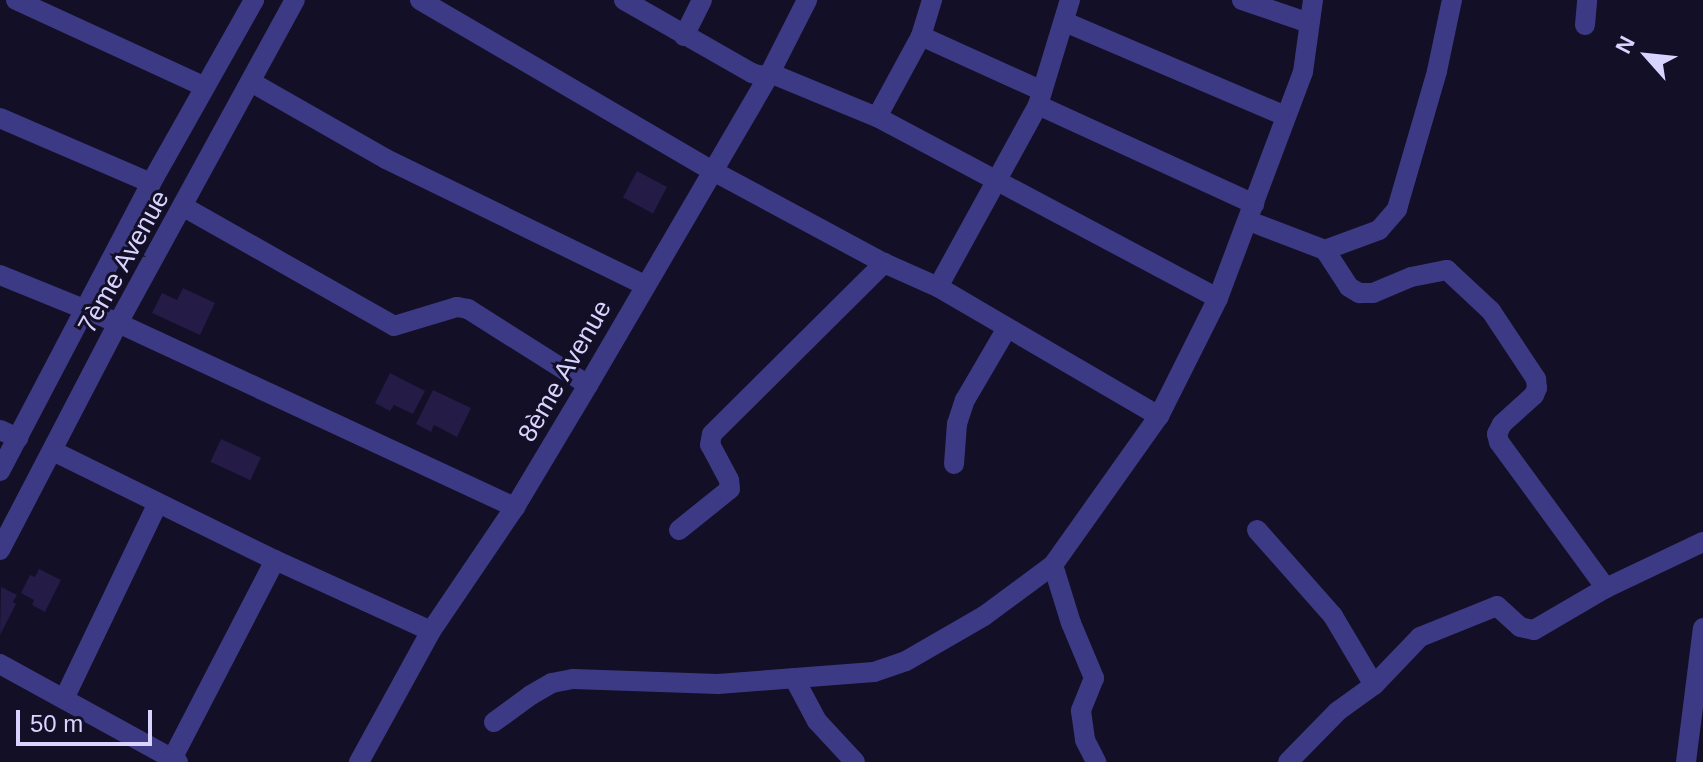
<!DOCTYPE html>
<html>
<head>
<meta charset="utf-8">
<style>
	body { margin:0 }
	#map { position:relative; width:1703px; height:762px; overflow:hidden; background:#130f26; font-family:Helvetica,sans-serif }
	div>[style] { position:absolute }
	.building>* { inset:0; background:#241b47; transform-origin:0 0 }
	.minor>* { height:20px; margin:-10px; padding:0 10px; transform-origin:10px; border-radius:10px; background:#3d3a85 }
	.tertiary>* { height:20px; margin:-10px; padding:0 10px; transform-origin:10px; border-radius:10px; background:#3d3a85 }
	span { translate:-50% -50%; white-space:nowrap; text-align:center; line-height:1.15; -webkit-text-stroke:6px #130f26; paint-order:stroke }
	.street-label { font-size:26px; color:#d9d4ff }
	.north { position:absolute; left:1607px; top:16px; width:80px; height:80px; -webkit-text-stroke:6px #130f26; paint-order:stroke; rotate:297deg; font-size:22px; font-weight:700; line-height:32px; text-align:center; color:#d9d4ff }
	.north::after { content:''; display:block; margin:auto; width:28px; height:36px; background:#d9d4ff; clip-path:polygon(50% 0,100% 100%,50% 72%,0 100%) }
	.scale { position:absolute; left:16px; top:710px; width:136px; height:36px; box-sizing:border-box; border:4px solid #d9d4ff; border-top:0; padding-left:10px; font-size:24px; line-height:28px; white-space:nowrap; color:#d9d4ff; -webkit-text-stroke:6px #130f26; paint-order:stroke }
</style>
</head>
<body>
<div id="map">
	<div class="building">
		<i style="left:637px;top:171px;width:34px;height:30px;rotate:28deg"></i>
		<i style="clip-path:polygon(183px 288px,215px 303px,200px 335px,152px 313px,162px 293px,177px 300px)"></i>
		<i style="clip-path:polygon(390px 373px,425px 391px,413px 414px,394px 405px,390px 411px,375px 403px)"></i>
		<i style="clip-path:polygon(433px 390px,471px 408px,457px 437px,434px 425px,431px 432px,416px 424px)"></i>
		<i style="left:221px;top:439px;width:44px;height:25px;rotate:25deg"></i>
		<i style="clip-path:polygon(39px 569px,61px 580px,45px 612px,32px 605px,34px 600px,21px 593px,30px 575px,35px 577px)"></i>
		<i style="clip-path:polygon(1px 587px,17px 595px,13px 602px,16px 604px,0 635px)"></i>
	</div>
	<div class="minor">
		<i style="left:16px;top:0;width:208px;rotate:24.7deg"></i>
		<i style="left:420px;top:0;width:339px;rotate:30.3deg"></i>
		<i style="left:713px;top:171px;width:194px;rotate:28.3deg"></i>
		<i style="left:884px;top:263px;width:59px;rotate:24deg"></i>
		<i style="left:938px;top:287px;width:256px;rotate:30.3deg"></i>
		<i style="left:624px;top:0;width:147px;rotate:29.7deg"></i>
		<i style="left:752px;top:73px;width:9px;rotate:18deg"></i>
		<i style="left:761px;top:76px;width:9px;rotate:-18deg"></i>
		<i style="left:770px;top:73px;width:116px;rotate:22.4deg"></i>
		<i style="left:877px;top:117px;width:386px;rotate:28deg"></i>
		<i style="left:1242px;top:0;width:71px;rotate:18.9deg"></i>
		<i style="left:1065px;top:22px;width:239px;rotate:23.1deg"></i>
		<i style="left:1585px;top:25px;width:25px;rotate:-85deg"></i>
		<i style="left:684px;top:36px;width:40px;rotate:-63.4deg"></i>
		<i style="left:921px;top:36px;width:133px;rotate:24.4deg"></i>
		<i style="left:251px;top:82px;width:155px;rotate:29.7deg"></i>
		<i style="left:386px;top:159px;width:287px;rotate:26deg"></i>
		<i style="left:1038px;top:105px;width:238px;rotate:24.6deg"></i>
		<i style="left:877px;top:117px;width:92px;rotate:-61.5deg"></i>
		<i style="left:921px;top:36px;width:38px;rotate:-73deg"></i>
		<i style="left:0;top:118px;width:164px;rotate:23.3deg"></i>
		<i style="left:184px;top:207px;width:241px;rotate:29.5deg"></i>
		<i style="left:394px;top:326px;width:66px;rotate:-16.8deg"></i>
		<i style="left:457px;top:307px;width:11px;rotate:10deg"></i>
		<i style="left:468px;top:309px;width:142px;rotate:32.3deg"></i>
		<i style="left:1249px;top:221px;width:81px;rotate:20.9deg"></i>
		<i style="left:1325px;top:250px;width:58px;rotate:-20.3deg"></i>
		<i style="left:1379px;top:230px;width:28px;rotate:-49deg"></i>
		<i style="left:1397px;top:209px;width:144px;rotate:-73.8deg"></i>
		<i style="left:1437px;top:71px;width:73px;rotate:-78.1deg"></i>
		<i style="left:1325px;top:250px;width:44px;rotate:57deg"></i>
		<i style="left:1349px;top:287px;width:12px;rotate:31deg"></i>
		<i style="left:1359px;top:293px;width:14px"></i>
		<i style="left:1373px;top:293px;width:41px;rotate:-22.8deg"></i>
		<i style="left:1411px;top:277px;width:37px;rotate:-11deg"></i>
		<i style="left:1447px;top:270px;width:60px;rotate:43deg"></i>
		<i style="left:1491px;top:311px;width:82px;rotate:56.5deg"></i>
		<i style="left:1536px;top:379px;width:9px;rotate:84deg"></i>
		<i style="left:1537px;top:388px;width:8px;rotate:113deg"></i>
		<i style="left:1534px;top:395px;width:43px;rotate:137.8deg"></i>
		<i style="left:1502px;top:424px;width:11px;rotate:117deg"></i>
		<i style="left:1497px;top:434px;width:8px;rotate:76deg"></i>
		<i style="left:1499px;top:442px;width:181px;rotate:53.8deg"></i>
		<i style="left:0;top:275px;width:127px;rotate:22.1deg"></i>
		<i style="left:118px;top:323px;width:438px;rotate:24.9deg"></i>
		<i style="left:938px;top:287px;width:208px;rotate:-61.2deg"></i>
		<i style="left:1038px;top:105px;width:110px;rotate:-73.1deg"></i>
		<i style="left:0;top:430px;width:20px;rotate:24deg"></i>
		<i style="left:53px;top:451px;width:247px;rotate:26.2deg"></i>
		<i style="left:275px;top:560px;width:171px;rotate:24.5deg"></i>
		<i style="left:954px;top:464px;width:40px;rotate:-85.7deg"></i>
		<i style="left:957px;top:424px;width:25px;rotate:-72deg"></i>
		<i style="left:965px;top:400px;width:83px;rotate:-59.7deg"></i>
		<i style="left:679px;top:530px;width:65px;rotate:-38.8deg"></i>
		<i style="left:730px;top:489px;width:9px;rotate:-96deg"></i>
		<i style="left:729px;top:480px;width:40px;rotate:-118deg"></i>
		<i style="left:710px;top:445px;width:11px;rotate:-80deg"></i>
		<i style="left:712px;top:434px;width:243px;rotate:-44.8deg"></i>
		<i style="left:1257px;top:530px;width:115px;rotate:48.5deg"></i>
		<i style="left:1333px;top:616px;width:80px;rotate:59.3deg"></i>
		<i style="left:1053px;top:565px;width:61px;rotate:72.8deg"></i>
		<i style="left:1071px;top:623px;width:60px;rotate:67.3deg"></i>
		<i style="left:1094px;top:678px;width:35px;rotate:112deg"></i>
		<i style="left:1081px;top:711px;width:29px;rotate:82deg"></i>
		<i style="left:1085px;top:740px;width:25px;rotate:63deg"></i>
		<i style="left:0;top:664px;width:203px;rotate:28.8deg"></i>
		<i style="left:794px;top:678px;width:49px;rotate:61.9deg"></i>
		<i style="left:817px;top:721px;width:56px;rotate:47.2deg"></i>
		<i style="left:64px;top:699px;width:217px;rotate:-64.4deg"></i>
		<i style="left:494px;top:722px;width:46px;rotate:-36.1deg"></i>
		<i style="left:531px;top:695px;width:24px;rotate:-30deg"></i>
		<i style="left:552px;top:683px;width:21px;rotate:-11deg"></i>
		<i style="left:573px;top:679px;width:145px;rotate:2deg"></i>
		<i style="left:718px;top:684px;width:156px;rotate:-4.4deg"></i>
		<i style="left:874px;top:672px;width:34px;rotate:-19deg"></i>
		<i style="left:906px;top:661px;width:90px;rotate:-30deg"></i>
		<i style="left:984px;top:616px;width:86px;rotate:-36.5deg"></i>
		<i style="left:1053px;top:565px;width:183px;rotate:-54.6deg"></i>
		<i style="left:1159px;top:416px;width:132px;rotate:-63.4deg"></i>
		<i style="left:1218px;top:298px;width:241px;rotate:-69.4deg"></i>
		<i style="left:1303px;top:72px;width:73px;rotate:-82.1deg"></i>
		<i style="left:172px;top:759px;width:224px;rotate:-62.6deg"></i>
		<i style="left:359px;top:762px;width:149px;rotate:-61.2deg"></i>
		<i style="left:431px;top:631px;width:150px;rotate:-55.9deg"></i>
		<i style="left:515px;top:507px;width:142px;rotate:-59.1deg"></i>
		<i style="left:588px;top:385px;width:361px;rotate:-59.7deg"></i>
		<i style="left:770px;top:73px;width:82px;rotate:-63.1deg"></i>
		<i style="left:1288px;top:762px;width:71px;rotate:-45.6deg"></i>
		<i style="left:1338px;top:711px;width:44px;rotate:-35.8deg"></i>
		<i style="left:1374px;top:685px;width:66px;rotate:-46.2deg"></i>
		<i style="left:1420px;top:637px;width:83px;rotate:-21.9deg"></i>
		<i style="left:1497px;top:606px;width:31px;rotate:42deg"></i>
		<i style="left:1520px;top:627px;width:14px;rotate:12deg"></i>
		<i style="left:1534px;top:630px;width:83px;rotate:-30.3deg"></i>
		<i style="left:1606px;top:588px;width:107px;rotate:-25.4deg"></i>
		<i style="left:1686px;top:762px;width:135px;rotate:-82.8deg"></i>
	</div>
	<div class="tertiary">
		<i style="left:0;top:471px;width:325px;rotate:-62.3deg"></i>
		<i style="left:151px;top:183px;width:210px;rotate:-60.6deg"></i>
		<i style="left:0;top:550px;width:256px;rotate:-62.5deg"></i>
		<i style="left:118px;top:323px;width:368px;rotate:-61.3deg"></i>
	</div>
	<div class="street-label">
		<span style="left:124px;top:262px;rotate:-61deg">7ème Avenue</span>
		<span style="left:565px;top:371px;rotate:-60deg">8ème Avenue</span>
	</div>
	<div class="north">N</div>
	<div class="scale">50 m</div>
</div>
</body>
</html>
